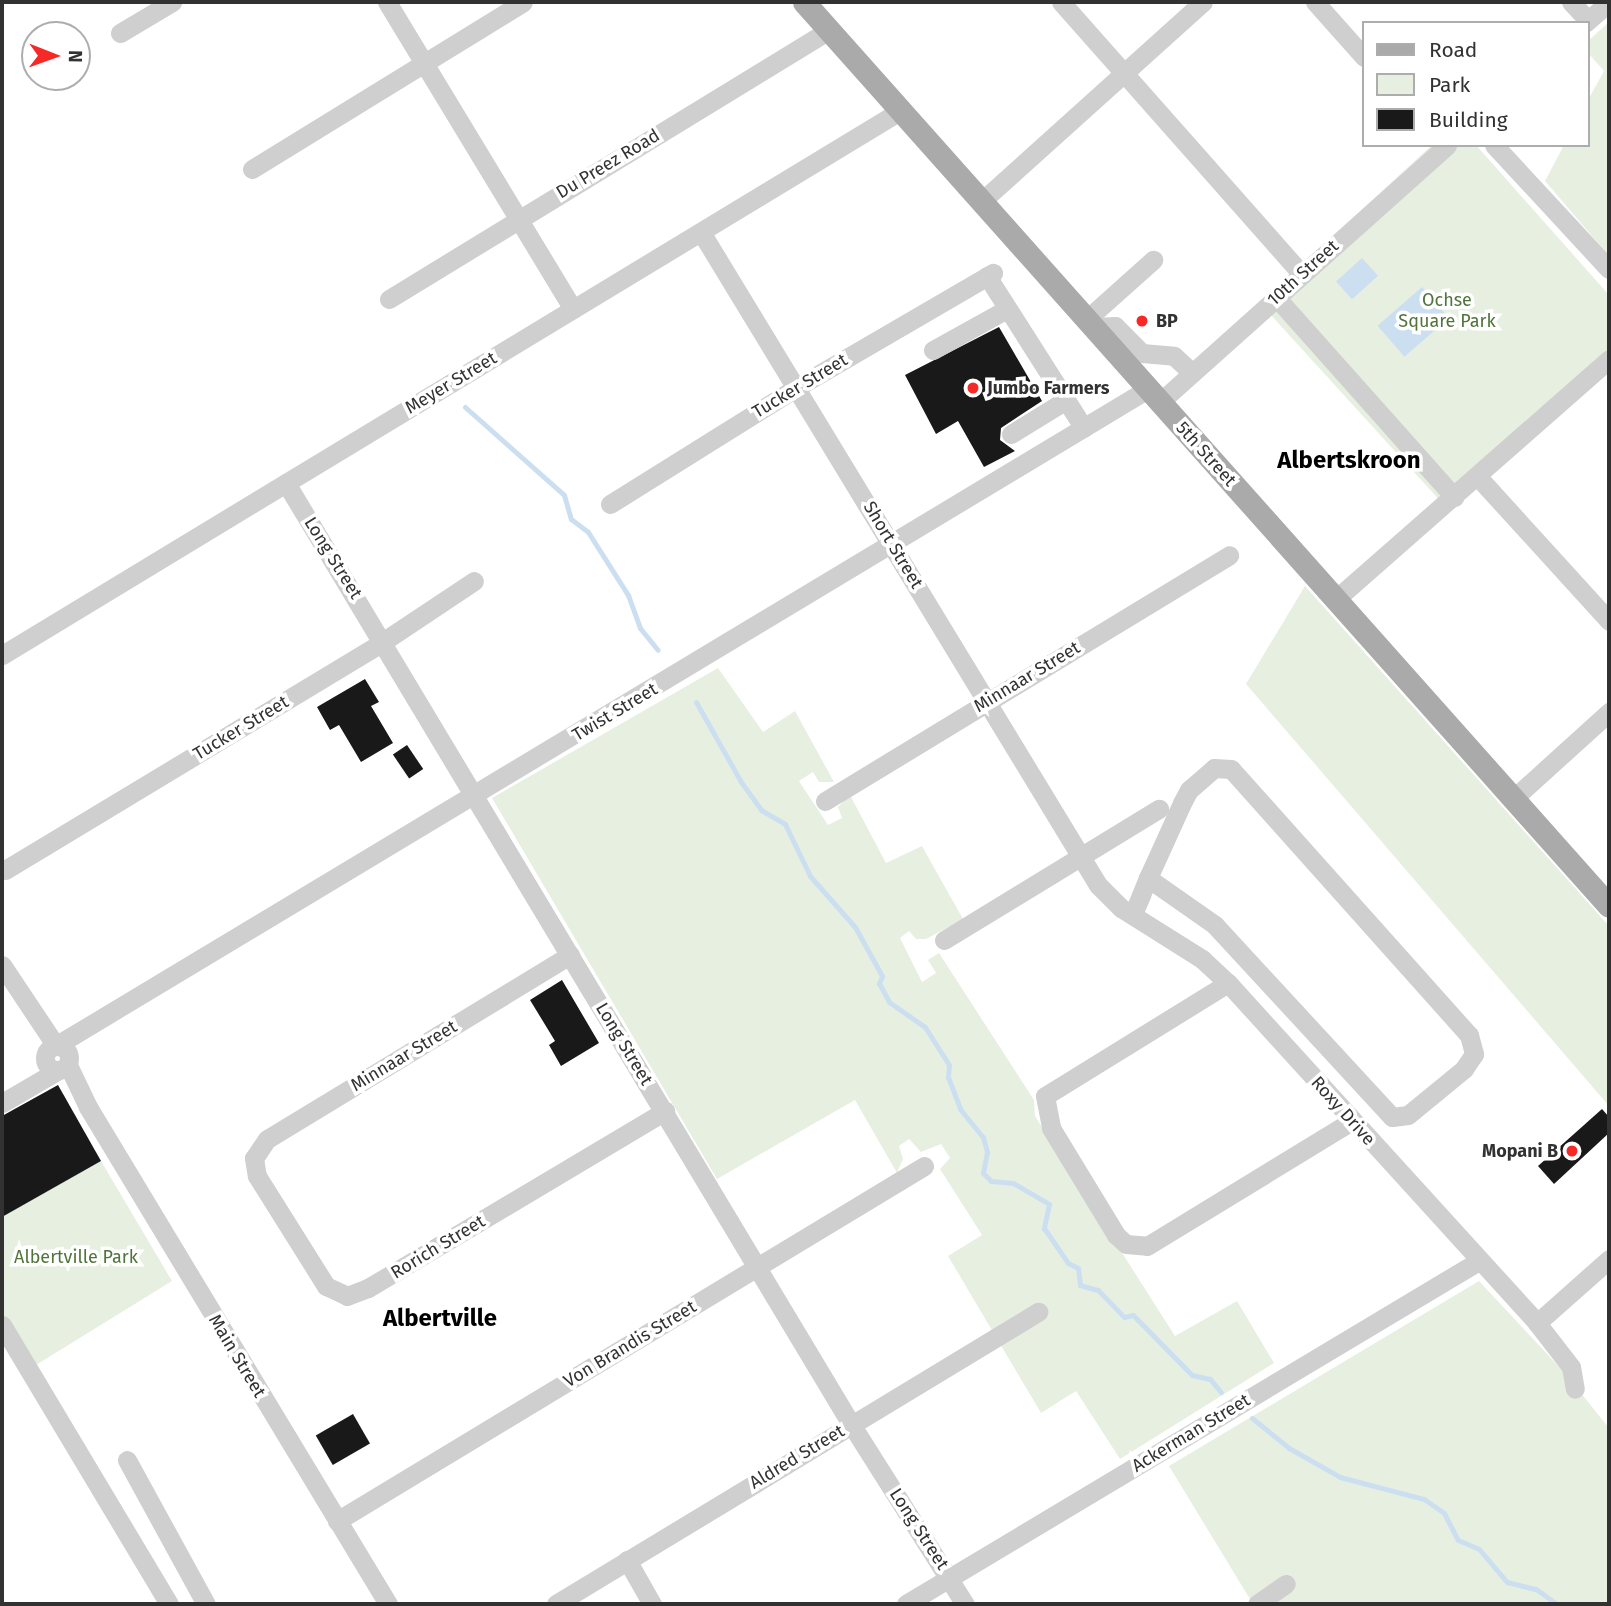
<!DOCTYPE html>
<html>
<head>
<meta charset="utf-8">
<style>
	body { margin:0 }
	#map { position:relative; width:1611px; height:1606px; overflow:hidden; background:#fff; font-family:"Fira Sans",sans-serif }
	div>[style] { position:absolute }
	.green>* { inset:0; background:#e7f0e0 }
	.water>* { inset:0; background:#cbdff1; transform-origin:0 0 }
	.stream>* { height:5px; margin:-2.5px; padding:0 2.5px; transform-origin:2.5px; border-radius:2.5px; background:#cbdff1 }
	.building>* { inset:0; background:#191919; transform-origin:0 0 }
	.minor>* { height:19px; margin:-9.5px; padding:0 9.5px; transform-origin:9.5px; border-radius:9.5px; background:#cfcfcf }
	.minor>.ring { margin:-9.5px; padding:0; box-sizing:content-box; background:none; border:19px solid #cfcfcf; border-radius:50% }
	.major>* { height:23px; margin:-11.5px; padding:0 11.5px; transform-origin:11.5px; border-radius:11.5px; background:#aaa }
	.dots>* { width:19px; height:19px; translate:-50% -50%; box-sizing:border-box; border:4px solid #fff; border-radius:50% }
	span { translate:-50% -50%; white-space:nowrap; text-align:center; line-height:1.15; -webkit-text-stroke:7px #fff; paint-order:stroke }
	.street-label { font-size:18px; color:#323232 }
	.park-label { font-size:18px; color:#50743a }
	.poi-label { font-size:18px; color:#323232; font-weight:700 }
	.left { translate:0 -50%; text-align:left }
	.right { translate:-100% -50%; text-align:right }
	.district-label { font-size:24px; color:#000; font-weight:700 }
	.frame { position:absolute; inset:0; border:4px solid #323232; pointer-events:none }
	.legend { position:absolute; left:1362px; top:21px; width:228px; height:126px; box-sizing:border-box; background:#fff; border:2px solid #adadad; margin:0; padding:9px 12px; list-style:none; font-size:21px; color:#323232 }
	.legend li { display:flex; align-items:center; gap:14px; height:35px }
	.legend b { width:35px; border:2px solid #adadad }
	.north { position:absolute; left:21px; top:21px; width:70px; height:70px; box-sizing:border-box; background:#fff; border:2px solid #adadad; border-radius:50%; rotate:91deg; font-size:19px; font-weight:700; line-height:28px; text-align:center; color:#323232 }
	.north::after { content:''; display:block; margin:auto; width:24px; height:32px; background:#f72927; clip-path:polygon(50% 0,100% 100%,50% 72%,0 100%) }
</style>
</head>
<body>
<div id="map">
	<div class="green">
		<i style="clip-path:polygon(1609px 22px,1609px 256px,1545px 181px,1564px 145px,1588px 145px,1588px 100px,1604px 71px,1588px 53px,1588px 41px)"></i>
		<i style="clip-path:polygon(1432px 145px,1476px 145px,1609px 295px,1609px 360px,1443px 504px,1260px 303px)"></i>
		<i style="clip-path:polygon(1305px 586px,1609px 926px,1609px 1106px,1246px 684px)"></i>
		<i style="clip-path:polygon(718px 668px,763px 732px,795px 711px,834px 782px,819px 782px,813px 772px,799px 781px,828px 825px,842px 818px,838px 807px,850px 795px,886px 863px,922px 846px,963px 919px,926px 939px,916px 939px,909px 931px,900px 938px,922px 982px,936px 973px,928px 960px,939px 953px,1034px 1100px,1035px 1116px,1175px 1336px,1237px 1301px,1274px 1363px,1120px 1459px,1076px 1391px,1041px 1413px,948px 1256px,982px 1235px,940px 1169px,950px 1158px,941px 1144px,921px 1152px,909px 1139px,899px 1146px,903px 1159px,897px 1173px,855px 1100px,717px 1179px,492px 798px)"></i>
		<i style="clip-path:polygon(101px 1161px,172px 1281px,28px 1370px,2px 1323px,2px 1217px)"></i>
		<i style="clip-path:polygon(1479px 1281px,1564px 1372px,1609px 1428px,1609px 1604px,1253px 1604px,1169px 1466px)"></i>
	</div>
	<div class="water">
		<i style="left:1362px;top:258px;width:24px;height:35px;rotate:48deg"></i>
		<i style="left:1422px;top:287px;width:41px;height:59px;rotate:49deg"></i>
	</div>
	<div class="stream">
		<i style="left:465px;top:407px;width:132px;rotate:41.6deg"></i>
		<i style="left:564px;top:495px;width:25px;rotate:74deg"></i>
		<i style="left:571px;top:519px;width:21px;rotate:37deg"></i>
		<i style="left:588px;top:532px;width:75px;rotate:57.6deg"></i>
		<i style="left:628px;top:595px;width:35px;rotate:70deg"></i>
		<i style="left:640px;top:628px;width:28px;rotate:51deg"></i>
		<i style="left:696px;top:702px;width:92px;rotate:60.6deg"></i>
		<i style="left:741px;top:782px;width:34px;rotate:54deg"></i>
		<i style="left:761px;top:810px;width:28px;rotate:30deg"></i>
		<i style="left:785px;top:824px;width:58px;rotate:64.3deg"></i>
		<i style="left:810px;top:876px;width:68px;rotate:48.6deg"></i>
		<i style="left:855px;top:927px;width:56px;rotate:61.1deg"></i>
		<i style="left:882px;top:976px;width:8px;rotate:113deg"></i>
		<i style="left:879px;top:983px;width:21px;rotate:62deg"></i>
		<i style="left:889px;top:1002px;width:44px;rotate:34.8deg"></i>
		<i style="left:925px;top:1027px;width:45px;rotate:57.7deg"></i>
		<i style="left:949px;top:1065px;width:12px;rotate:95deg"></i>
		<i style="left:948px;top:1077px;width:34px;rotate:69deg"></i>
		<i style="left:960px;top:1109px;width:36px;rotate:51deg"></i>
		<i style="left:983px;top:1137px;width:16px;rotate:75deg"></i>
		<i style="left:987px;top:1152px;width:21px;rotate:101deg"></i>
		<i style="left:983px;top:1173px;width:11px;rotate:45deg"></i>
		<i style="left:991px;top:1181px;width:22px;rotate:5deg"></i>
		<i style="left:1013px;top:1183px;width:42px;rotate:30.3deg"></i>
		<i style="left:1049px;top:1204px;width:25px;rotate:102deg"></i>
		<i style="left:1044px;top:1228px;width:42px;rotate:55.6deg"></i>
		<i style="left:1068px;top:1263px;width:11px;rotate:27deg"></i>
		<i style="left:1078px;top:1268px;width:17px;rotate:83deg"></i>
		<i style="left:1080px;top:1285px;width:19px;rotate:16deg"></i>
		<i style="left:1098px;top:1290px;width:37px;rotate:46deg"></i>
		<i style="left:1124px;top:1317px;width:9px;rotate:-13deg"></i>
		<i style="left:1133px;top:1315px;width:84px;rotate:45.5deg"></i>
		<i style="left:1192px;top:1375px;width:18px;rotate:13deg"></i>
		<i style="left:1210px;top:1379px;width:17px;rotate:50deg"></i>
		<i style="left:1252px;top:1418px;width:48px;rotate:39deg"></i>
		<i style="left:1289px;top:1448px;width:59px;rotate:29.6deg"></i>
		<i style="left:1340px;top:1477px;width:87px;rotate:14.7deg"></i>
		<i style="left:1424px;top:1499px;width:24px;rotate:35deg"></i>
		<i style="left:1444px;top:1513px;width:30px;rotate:63deg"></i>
		<i style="left:1458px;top:1540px;width:23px;rotate:23deg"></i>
		<i style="left:1479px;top:1549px;width:43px;rotate:49.7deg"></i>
		<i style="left:1507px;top:1582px;width:30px;rotate:14deg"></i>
		<i style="left:1536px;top:1589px;width:26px;rotate:36deg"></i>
	</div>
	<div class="building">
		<i style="clip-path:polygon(999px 327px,1042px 401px,1001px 428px,1000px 440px,1015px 451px,984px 467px,958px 421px,936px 434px,905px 375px)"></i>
		<i style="clip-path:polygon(365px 679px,379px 702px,371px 706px,393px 743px,361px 762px,339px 725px,330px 730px,317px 707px)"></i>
		<i style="left:407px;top:745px;width:29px;height:17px;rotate:56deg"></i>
		<i style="clip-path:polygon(562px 980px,599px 1043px,561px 1066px,549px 1045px,555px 1041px,530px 1000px)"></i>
		<i style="clip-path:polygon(58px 1085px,101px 1161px,2px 1217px,2px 1116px)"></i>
		<i style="clip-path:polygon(1602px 1109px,1609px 1117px,1609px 1133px,1554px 1184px,1538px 1166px)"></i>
		<i style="left:353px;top:1414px;width:34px;height:43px;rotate:60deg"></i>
	</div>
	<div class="minor">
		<i style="left:387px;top:2px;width:359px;rotate:58.8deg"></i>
		<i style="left:1061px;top:2px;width:363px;rotate:48.5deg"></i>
		<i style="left:1315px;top:2px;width:74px;rotate:48.3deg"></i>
		<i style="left:1571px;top:2px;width:25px;rotate:47deg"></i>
		<i style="left:1585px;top:23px;width:32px;rotate:-41deg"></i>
		<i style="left:120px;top:33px;width:61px;rotate:-30.8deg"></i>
		<i style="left:1494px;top:145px;width:169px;rotate:47.2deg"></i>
		<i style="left:252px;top:169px;width:318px;rotate:-31.6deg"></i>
		<i style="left:983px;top:200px;width:296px;rotate:-42deg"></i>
		<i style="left:701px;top:232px;width:764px;rotate:58.7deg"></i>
		<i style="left:1098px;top:885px;width:33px;rotate:45deg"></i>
		<i style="left:1121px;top:908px;width:96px;rotate:32.2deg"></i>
		<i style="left:1202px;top:959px;width:35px;rotate:43deg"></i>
		<i style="left:1228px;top:983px;width:459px;rotate:47.7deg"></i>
		<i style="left:1537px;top:1323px;width:56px;rotate:52.3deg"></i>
		<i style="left:1571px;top:1367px;width:22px;rotate:80deg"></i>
		<i style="left:987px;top:276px;width:180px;rotate:57.5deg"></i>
		<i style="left:1276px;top:297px;width:268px;rotate:48.3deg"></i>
		<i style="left:389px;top:299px;width:516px;rotate:-31.44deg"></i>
		<i style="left:1087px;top:319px;width:89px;rotate:-41.8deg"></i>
		<i style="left:1094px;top:327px;width:21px;rotate:-3deg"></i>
		<i style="left:1115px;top:326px;width:38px;rotate:45deg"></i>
		<i style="left:1142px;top:353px;width:32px;rotate:5deg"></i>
		<i style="left:1174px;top:356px;width:25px;rotate:43deg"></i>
		<i style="left:933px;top:350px;width:85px;rotate:-29deg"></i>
		<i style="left:1160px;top:402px;width:385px;rotate:-41.8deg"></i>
		<i style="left:1011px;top:434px;width:65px;rotate:-31.7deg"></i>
		<i style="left:1478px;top:477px;width:195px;rotate:47.7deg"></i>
		<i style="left:286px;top:483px;width:1098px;rotate:59.02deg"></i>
		<i style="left:851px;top:1424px;width:213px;rotate:57.7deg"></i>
		<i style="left:610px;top:504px;width:221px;rotate:-32deg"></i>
		<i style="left:797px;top:387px;width:227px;rotate:-30.2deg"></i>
		<i style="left:1336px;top:599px;width:363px;rotate:-41.3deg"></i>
		<i style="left:2px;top:655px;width:1050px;rotate:-31.21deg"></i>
		<i style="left:1513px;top:799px;width:130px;rotate:-42.2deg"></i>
		<i style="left:825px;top:801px;width:473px;rotate:-31.3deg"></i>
		<i style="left:5px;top:870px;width:443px;rotate:-31.1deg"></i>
		<i style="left:384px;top:641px;width:108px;rotate:-33.7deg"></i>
		<i style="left:1133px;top:914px;width:21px;rotate:-67deg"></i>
		<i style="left:1141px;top:895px;width:18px;rotate:-68deg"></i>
		<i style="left:1148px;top:878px;width:82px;rotate:-65.6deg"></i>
		<i style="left:1182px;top:803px;width:15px;rotate:-62deg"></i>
		<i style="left:1189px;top:790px;width:33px;rotate:-41deg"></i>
		<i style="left:1214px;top:768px;width:17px;rotate:3deg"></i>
		<i style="left:1231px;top:769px;width:357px;rotate:48.2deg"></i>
		<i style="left:1469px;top:1035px;width:20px;rotate:75deg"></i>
		<i style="left:1474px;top:1054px;width:18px;rotate:124deg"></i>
		<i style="left:1464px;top:1069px;width:72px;rotate:140.6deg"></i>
		<i style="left:1408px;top:1115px;width:16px;rotate:173deg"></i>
		<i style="left:1392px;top:1117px;width:261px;rotate:-132.7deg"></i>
		<i style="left:1215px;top:925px;width:82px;rotate:-145deg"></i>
		<i style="left:944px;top:940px;width:252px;rotate:-31.4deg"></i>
		<i style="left:570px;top:955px;width:354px;rotate:148.7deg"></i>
		<i style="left:267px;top:1139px;width:23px;rotate:124deg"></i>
		<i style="left:254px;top:1158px;width:18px;rotate:81deg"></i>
		<i style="left:257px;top:1176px;width:130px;rotate:57.9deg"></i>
		<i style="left:326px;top:1286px;width:23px;rotate:25deg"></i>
		<i style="left:347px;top:1296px;width:22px;rotate:-21deg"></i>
		<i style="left:368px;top:1288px;width:346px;rotate:-30.8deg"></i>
		<i style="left:2px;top:965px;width:97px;rotate:56.3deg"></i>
		<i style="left:1228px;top:983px;width:215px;rotate:148.3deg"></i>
		<i style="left:1045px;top:1096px;width:33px;rotate:79deg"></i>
		<i style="left:1051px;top:1128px;width:125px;rotate:58.7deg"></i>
		<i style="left:1116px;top:1235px;width:13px;rotate:42deg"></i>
		<i style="left:1126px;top:1244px;width:21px;rotate:5deg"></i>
		<i style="left:1147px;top:1246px;width:240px;rotate:-31.4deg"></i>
		<i style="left:57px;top:1045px;width:1273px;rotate:-31.02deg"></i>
		<i class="ring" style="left:45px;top:1046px;width:5px;height:5px"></i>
		<i style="left:68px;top:1065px;width:47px;rotate:64.5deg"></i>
		<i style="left:88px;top:1107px;width:581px;rotate:58.88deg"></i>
		<i style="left:2px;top:1103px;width:64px;rotate:-30.2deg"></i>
		<i style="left:1537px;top:1323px;width:96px;rotate:-41.6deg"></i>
		<i style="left:2px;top:1325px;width:325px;rotate:59.1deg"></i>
		<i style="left:127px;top:1460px;width:164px;rotate:61.3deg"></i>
		<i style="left:337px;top:1521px;width:686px;rotate:-31.16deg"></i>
		<i style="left:627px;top:1560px;width:51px;rotate:60.4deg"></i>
		<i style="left:556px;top:1604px;width:564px;rotate:-31.21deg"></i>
		<i style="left:906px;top:1604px;width:666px;rotate:-30.92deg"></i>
		<i style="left:1257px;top:1604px;width:35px;rotate:-35deg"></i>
	</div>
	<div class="major">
		<i style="left:804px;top:2px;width:1210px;rotate:48.32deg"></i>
	</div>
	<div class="dots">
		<i style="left:1142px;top:321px;background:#f72927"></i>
		<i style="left:973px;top:388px;background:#f72927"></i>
		<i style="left:1572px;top:1151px;background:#f72927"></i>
	</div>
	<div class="street-label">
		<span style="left:608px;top:164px;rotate:-31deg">Du Preez Road</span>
		<span style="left:1303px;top:273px;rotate:-42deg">10th Street</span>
		<span style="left:451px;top:383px;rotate:-31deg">Meyer Street</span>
		<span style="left:800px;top:386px;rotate:-31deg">Tucker Street</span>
		<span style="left:1206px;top:454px;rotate:48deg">5th Street</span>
		<span style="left:893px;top:545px;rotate:59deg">Short Street</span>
		<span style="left:333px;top:558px;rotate:58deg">Long Street</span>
		<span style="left:1027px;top:677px;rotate:-31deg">Minnaar Street</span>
		<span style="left:615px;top:712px;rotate:-31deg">Twist Street</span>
		<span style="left:241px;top:728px;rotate:-31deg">Tucker Street</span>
		<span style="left:624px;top:1044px;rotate:59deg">Long Street</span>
		<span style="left:404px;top:1056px;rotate:-31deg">Minnaar Street</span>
		<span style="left:1343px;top:1111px;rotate:48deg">Roxy Drive</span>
		<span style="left:438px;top:1247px;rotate:-31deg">Rorich Street</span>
		<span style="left:630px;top:1344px;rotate:-31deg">Von Brandis Street</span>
		<span style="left:237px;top:1356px;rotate:59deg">Main Street</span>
		<span style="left:1191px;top:1433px;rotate:-31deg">Ackerman Street</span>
		<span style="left:797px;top:1457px;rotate:-31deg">Aldred Street</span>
		<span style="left:919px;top:1529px;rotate:57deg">Long Street</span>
	</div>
	<div class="park-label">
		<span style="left:1447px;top:311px">Ochse<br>Square Park</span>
		<span style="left:76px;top:1257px">Albertville Park</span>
	</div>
	<div class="poi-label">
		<span class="left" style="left:1156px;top:321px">BP</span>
		<span class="left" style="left:987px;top:388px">Jumbo Farmers</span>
		<span class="right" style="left:1558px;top:1151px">Mopani B</span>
	</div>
	<div class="district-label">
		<span style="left:1349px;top:461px">Albertskroon</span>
		<span style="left:440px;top:1319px">Albertville</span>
	</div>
	<div class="frame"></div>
	<ul class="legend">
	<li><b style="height:9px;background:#aaa"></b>Road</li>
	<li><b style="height:19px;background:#e7f0e0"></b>Park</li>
	<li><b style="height:19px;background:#191919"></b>Building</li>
	</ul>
	<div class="north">N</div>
</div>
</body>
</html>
